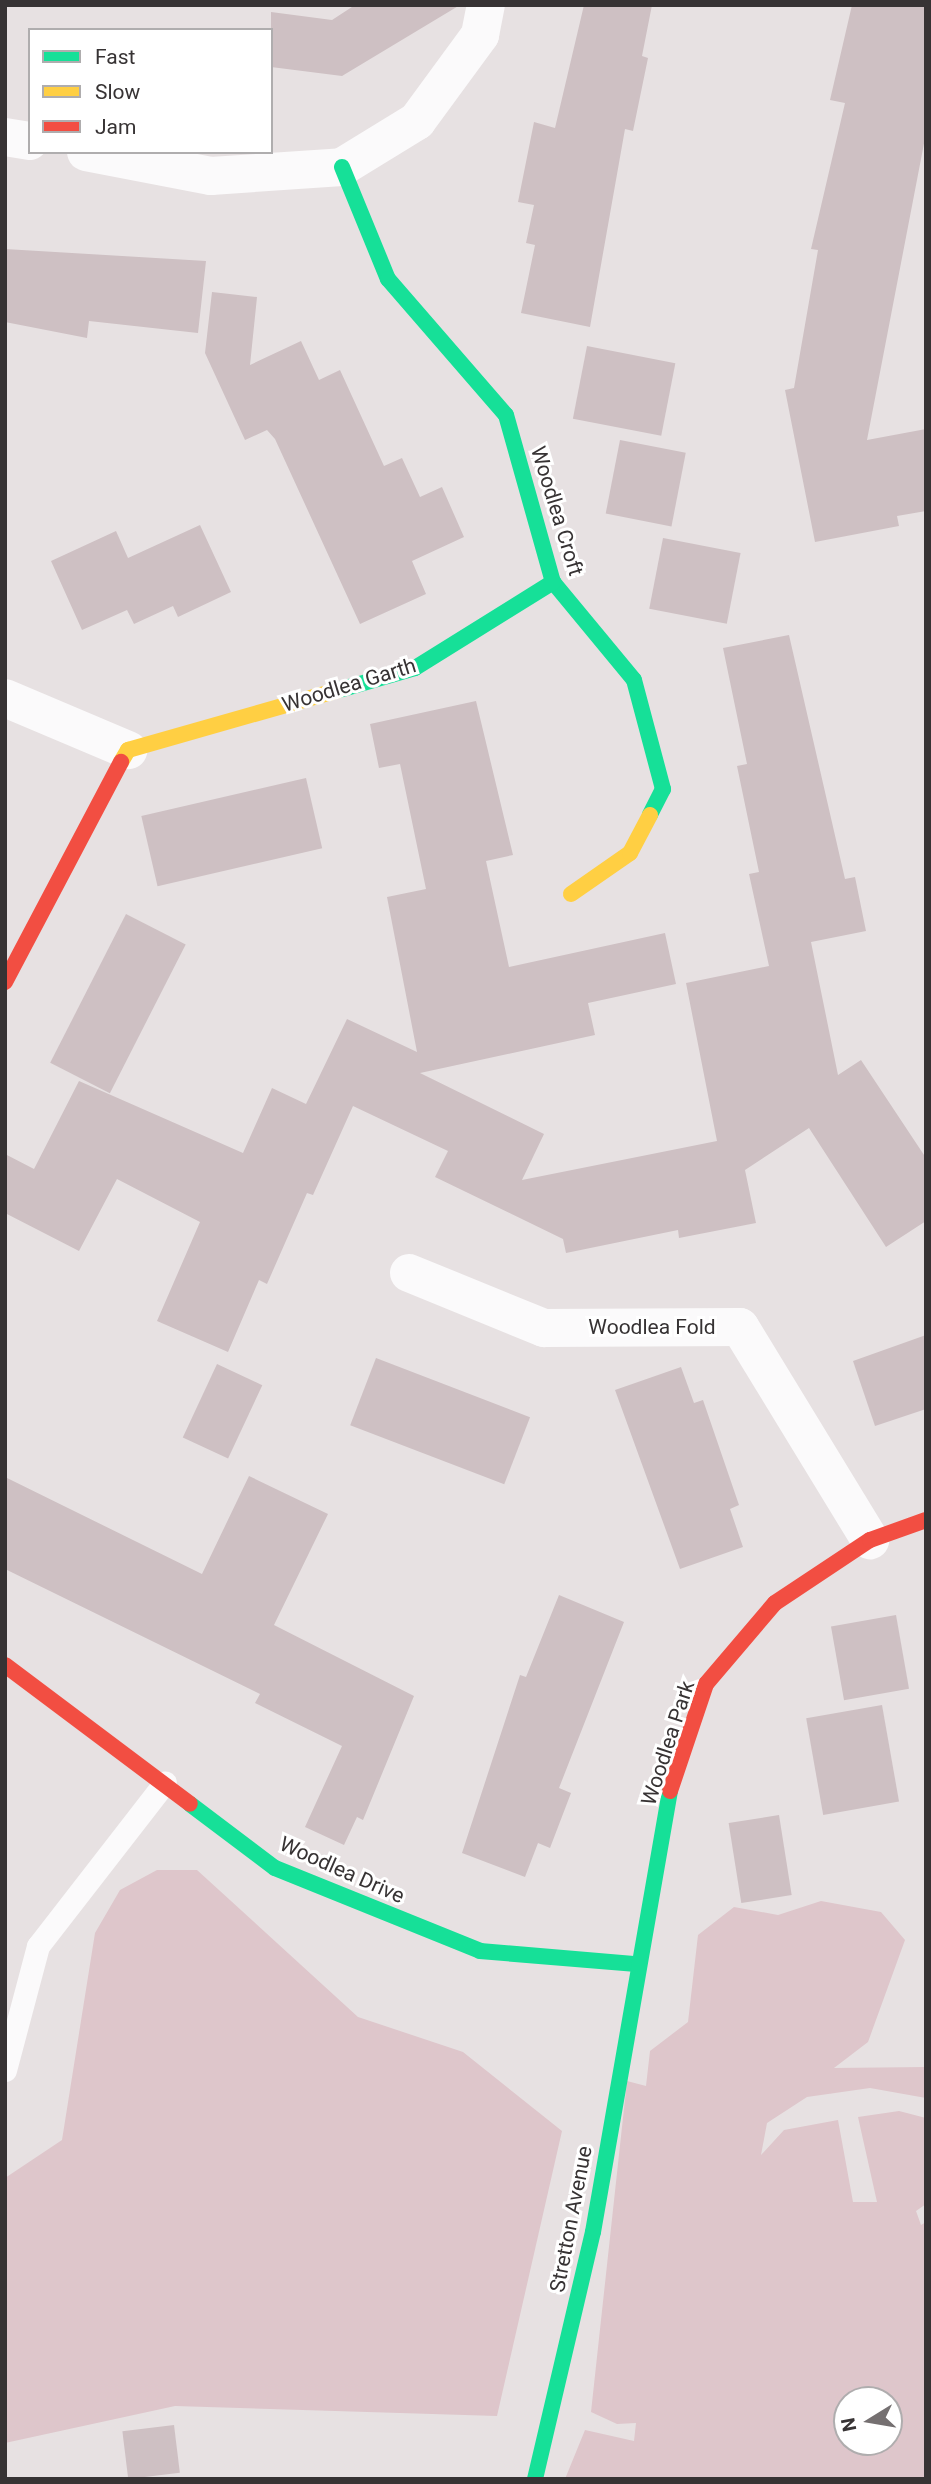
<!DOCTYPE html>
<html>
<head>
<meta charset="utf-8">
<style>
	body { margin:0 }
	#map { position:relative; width:931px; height:2484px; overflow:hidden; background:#e7e1e2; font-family:Roboto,sans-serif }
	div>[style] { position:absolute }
	.green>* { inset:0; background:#dec6cb }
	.building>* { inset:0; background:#cec0c3; transform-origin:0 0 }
	.lane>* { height:23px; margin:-11.5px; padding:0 11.5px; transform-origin:11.5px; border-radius:11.5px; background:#fbfafb }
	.street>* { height:38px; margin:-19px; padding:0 19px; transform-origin:19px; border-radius:19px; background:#fbfafb }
	.fast>* { height:16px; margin:-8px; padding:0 8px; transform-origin:8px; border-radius:8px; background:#16e098 }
	.slow>* { height:16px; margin:-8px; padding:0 8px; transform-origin:8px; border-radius:8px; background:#ffcf43 }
	.jam>* { height:16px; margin:-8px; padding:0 8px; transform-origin:8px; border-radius:8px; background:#f24e42 }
	span { translate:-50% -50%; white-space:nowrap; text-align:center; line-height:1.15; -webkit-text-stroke:6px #fff; paint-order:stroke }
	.street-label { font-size:21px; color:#373334 }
	.frame { position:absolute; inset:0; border:7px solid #373334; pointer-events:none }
	.legend { position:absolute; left:28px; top:28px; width:245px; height:126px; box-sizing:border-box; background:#fff; border:2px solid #afadae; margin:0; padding:9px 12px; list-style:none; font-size:21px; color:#373334 }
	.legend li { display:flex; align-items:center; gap:14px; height:35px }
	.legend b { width:35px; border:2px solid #afadae }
	.north { position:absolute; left:833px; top:2386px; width:70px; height:70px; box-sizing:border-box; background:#fff; border:2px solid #afadae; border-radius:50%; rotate:259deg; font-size:19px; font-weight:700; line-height:28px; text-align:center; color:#373334 }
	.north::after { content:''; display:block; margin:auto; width:24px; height:32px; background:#757071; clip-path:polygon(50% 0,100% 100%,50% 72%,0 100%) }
</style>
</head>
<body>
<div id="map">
	<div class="green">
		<i style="clip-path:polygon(157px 1870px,197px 1870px,358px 2017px,463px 2052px,562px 2131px,497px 2416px,175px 2406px,5px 2443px,5px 2178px,62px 2140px,95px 1933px,120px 1890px)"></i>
		<i style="clip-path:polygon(evenodd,821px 1901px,881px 1912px,905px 1940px,868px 2042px,834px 2068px,926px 2067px,926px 2098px,870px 2088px,807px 2097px,767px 2123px,761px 2155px,784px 2130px,838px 2120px,853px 2202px,877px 2202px,858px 2117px,899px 2111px,926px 2118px,926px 2204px,916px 2211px,921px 2225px,926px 2222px,926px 2479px,565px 2479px,585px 2430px,634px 2441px,636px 2423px,617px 2424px,591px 2412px,627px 2081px,646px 2086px,650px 2051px,688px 2022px,698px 1935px,734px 1907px,778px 1915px,821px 1901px,847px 2400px,889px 2400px,889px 2442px,847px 2442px,847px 2400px)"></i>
	</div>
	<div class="building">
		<i style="clip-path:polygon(355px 5px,460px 5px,342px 76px,271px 67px,271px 12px,332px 20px)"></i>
		<i style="clip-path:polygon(584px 5px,652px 5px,642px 56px,648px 58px,633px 131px,625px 129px,590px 327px,521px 313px,535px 245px,526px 243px,534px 205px,518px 202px,534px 122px,555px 128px)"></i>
		<i style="clip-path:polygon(852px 5px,926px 5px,926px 133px,867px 440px,926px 429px,926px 511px,897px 516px,899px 526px,815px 542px,785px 390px,794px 388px,818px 250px,811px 249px,845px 103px,830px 100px)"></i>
		<i style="clip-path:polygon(5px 249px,206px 261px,198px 333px,89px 321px,87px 338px,5px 322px)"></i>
		<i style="clip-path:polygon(212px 292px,257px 297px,250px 365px,301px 341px,319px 380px,340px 370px,384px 466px,402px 458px,420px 497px,442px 487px,464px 537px,412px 561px,426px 594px,360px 624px,275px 439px,267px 430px,245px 440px,205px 353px)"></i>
		<i style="left:587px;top:346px;width:90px;height:74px;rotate:11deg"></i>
		<i style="left:620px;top:440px;width:67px;height:75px;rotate:11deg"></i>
		<i style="clip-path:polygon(200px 525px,231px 592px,178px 617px,173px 606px,134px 624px,127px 610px,82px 630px,51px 561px,116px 531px,128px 558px)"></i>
		<i style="left:663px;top:538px;width:79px;height:72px;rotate:11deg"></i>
		<i style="clip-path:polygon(789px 635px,845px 879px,855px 877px,866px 931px,811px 942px,838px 1075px,861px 1060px,926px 1158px,926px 1221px,886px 1247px,809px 1128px,745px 1170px,756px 1223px,679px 1238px,678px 1230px,566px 1253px,563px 1239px,435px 1177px,448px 1151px,353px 1106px,313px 1195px,307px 1193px,267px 1284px,259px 1280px,228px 1352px,157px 1321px,200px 1222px,117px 1179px,79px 1251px,5px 1213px,5px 1154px,34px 1169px,79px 1081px,243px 1153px,272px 1088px,306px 1104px,347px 1019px,417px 1052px,387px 897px,426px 889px,400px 764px,379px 768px,370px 724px,476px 701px,513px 855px,486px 861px,509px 967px,665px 933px,676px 984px,588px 1003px,595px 1035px,420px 1073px,544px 1134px,522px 1180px,717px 1141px,686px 983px,769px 966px,749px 874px,759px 872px,737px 766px,747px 764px,723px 648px)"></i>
		<i style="left:306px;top:778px;width:72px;height:169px;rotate:77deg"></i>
		<i style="left:126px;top:914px;width:67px;height:167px;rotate:27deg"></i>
		<i style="clip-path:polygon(926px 1335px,926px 1409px,875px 1426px,853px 1361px)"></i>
		<i style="left:376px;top:1358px;width:165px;height:72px;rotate:21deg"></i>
		<i style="left:217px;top:1364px;width:50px;height:81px;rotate:25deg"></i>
		<i style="clip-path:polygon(681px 1367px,694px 1403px,703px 1400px,739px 1505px,730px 1509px,743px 1547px,680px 1569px,615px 1390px)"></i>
		<i style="clip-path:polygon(249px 1476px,328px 1514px,274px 1625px,414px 1696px,363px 1820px,357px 1817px,344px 1845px,305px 1827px,342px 1746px,255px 1703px,260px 1694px,5px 1569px,5px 1477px,202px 1574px)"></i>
		<i style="clip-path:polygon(559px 1595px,624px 1622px,559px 1788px,571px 1793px,550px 1848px,538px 1843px,525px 1877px,462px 1853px,520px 1675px,526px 1677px)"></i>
		<i style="left:896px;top:1615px;width:75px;height:66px;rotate:80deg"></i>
		<i style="left:882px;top:1705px;width:98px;height:77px;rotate:80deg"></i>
		<i style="left:779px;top:1815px;width:81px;height:51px;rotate:81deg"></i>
		<i style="left:174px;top:2425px;width:48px;height:52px;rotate:83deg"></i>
	</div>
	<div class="lane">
		<i style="left:5px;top:2070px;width:128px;rotate:-75.1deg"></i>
		<i style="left:38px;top:1946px;width:207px;rotate:-52.2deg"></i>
	</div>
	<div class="street">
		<i style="left:5px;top:137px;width:25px;rotate:9deg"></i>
		<i style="left:86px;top:152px;width:127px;rotate:10.9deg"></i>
		<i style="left:211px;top:176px;width:131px;rotate:-3.9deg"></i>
		<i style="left:342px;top:167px;width:88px;rotate:-31.5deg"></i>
		<i style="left:417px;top:121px;width:107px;rotate:-53.8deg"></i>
		<i style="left:480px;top:35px;width:31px;rotate:-79deg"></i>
		<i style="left:5px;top:698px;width:134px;rotate:22.9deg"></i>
		<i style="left:409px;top:1273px;width:146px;rotate:22.2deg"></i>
		<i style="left:544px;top:1328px;width:196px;rotate:-0.3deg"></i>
		<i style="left:740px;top:1327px;width:250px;rotate:58.6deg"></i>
	</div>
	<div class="fast">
		<i style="left:342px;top:167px;width:121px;rotate:67.7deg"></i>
		<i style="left:388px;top:279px;width:180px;rotate:49.1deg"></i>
		<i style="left:506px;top:415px;width:173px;rotate:74.3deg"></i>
		<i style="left:553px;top:582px;width:127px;rotate:50.4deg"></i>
		<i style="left:634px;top:680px;width:113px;rotate:75.1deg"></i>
		<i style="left:663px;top:789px;width:29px;rotate:117deg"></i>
		<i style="left:339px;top:690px;width:79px;rotate:-16.1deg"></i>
		<i style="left:415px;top:668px;width:163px;rotate:-31.9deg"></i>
		<i style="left:190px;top:1804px;width:106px;rotate:37deg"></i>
		<i style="left:275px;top:1868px;width:221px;rotate:22deg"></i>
		<i style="left:480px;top:1951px;width:157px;rotate:4.8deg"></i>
		<i style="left:535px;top:2479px;width:254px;rotate:-76.8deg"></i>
		<i style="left:593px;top:2232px;width:448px;rotate:-80.1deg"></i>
	</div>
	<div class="slow">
		<i style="left:121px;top:762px;width:14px;rotate:-60deg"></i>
		<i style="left:128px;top:750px;width:219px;rotate:-15.9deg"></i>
		<i style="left:571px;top:894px;width:72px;rotate:-34.8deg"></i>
		<i style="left:630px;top:853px;width:43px;rotate:-62.2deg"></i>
	</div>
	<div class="jam">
		<i style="left:5px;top:982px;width:249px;rotate:-62.2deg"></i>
		<i style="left:5px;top:1665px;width:231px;rotate:36.9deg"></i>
		<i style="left:670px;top:1791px;width:113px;rotate:-71.4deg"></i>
		<i style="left:706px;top:1684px;width:106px;rotate:-49.6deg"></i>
		<i style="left:775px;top:1603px;width:114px;rotate:-33.6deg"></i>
		<i style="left:870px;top:1540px;width:59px;rotate:-19.7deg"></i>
	</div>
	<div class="street-label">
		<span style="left:557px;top:511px;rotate:73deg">Woodlea Croft</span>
		<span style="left:349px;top:685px;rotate:-17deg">Woodlea Garth</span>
		<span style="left:652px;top:1327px">Woodlea Fold</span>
		<span style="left:668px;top:1743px;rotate:-72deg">Woodlea Park</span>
		<span style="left:342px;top:1870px;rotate:24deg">Woodlea Drive</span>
		<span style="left:571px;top:2219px;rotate:-79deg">Stretton Avenue</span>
	</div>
	<div class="frame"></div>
	<ul class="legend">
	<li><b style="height:9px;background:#16e098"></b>Fast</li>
	<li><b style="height:9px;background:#ffcf43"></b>Slow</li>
	<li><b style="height:9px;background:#f24e42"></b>Jam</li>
	</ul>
	<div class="north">N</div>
</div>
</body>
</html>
